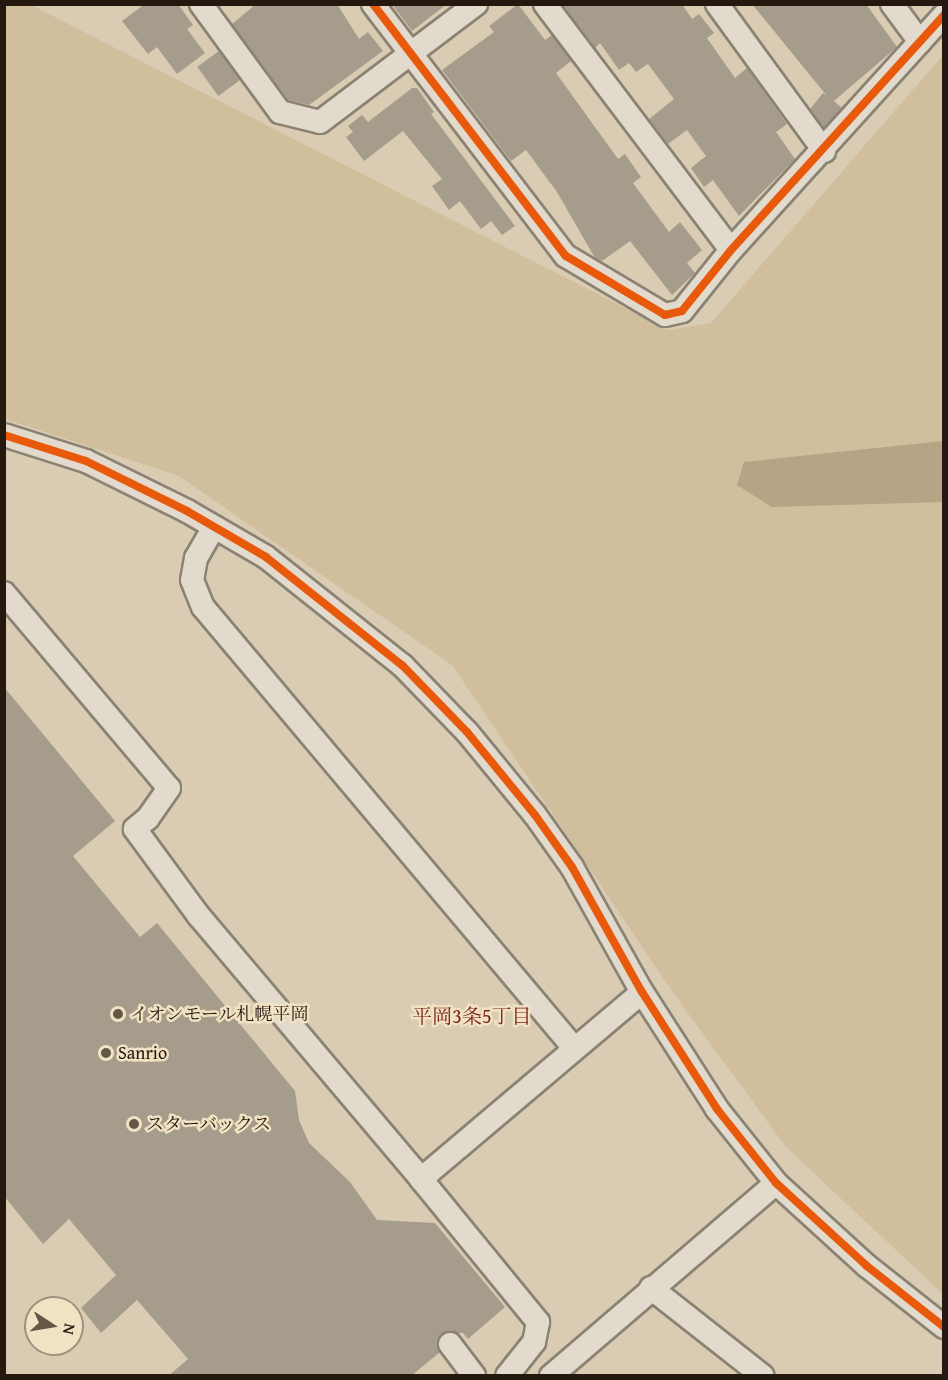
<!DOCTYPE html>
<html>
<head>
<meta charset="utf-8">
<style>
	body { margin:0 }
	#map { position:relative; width:948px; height:1380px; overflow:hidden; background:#d9ccb3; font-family:"Gentium Book Plus","Noto Serif JP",serif }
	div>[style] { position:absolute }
	.green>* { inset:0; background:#d0be9c }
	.water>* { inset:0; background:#b5a485 }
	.building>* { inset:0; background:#a59c8b; transform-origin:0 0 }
	.roads { filter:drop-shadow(2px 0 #8a8273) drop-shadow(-2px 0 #8a8273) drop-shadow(0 2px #8a8273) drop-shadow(0 -2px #8a8273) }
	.minor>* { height:22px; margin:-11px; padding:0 11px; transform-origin:11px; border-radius:11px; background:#e1dacd }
	.cycleway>* { height:8px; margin:-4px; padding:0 4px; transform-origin:4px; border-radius:4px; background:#e8590c }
	.dots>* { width:16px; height:16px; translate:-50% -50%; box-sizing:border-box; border:3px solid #f1e2c3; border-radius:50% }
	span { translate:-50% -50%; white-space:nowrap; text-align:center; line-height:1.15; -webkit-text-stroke:5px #f1e2c3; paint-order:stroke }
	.poi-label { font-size:18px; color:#24180f }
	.left { translate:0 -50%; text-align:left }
	.neighbourhood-label { font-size:20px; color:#7a1f14 }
	.frame { position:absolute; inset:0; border:6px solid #24180f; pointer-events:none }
	.north { position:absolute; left:24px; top:1296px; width:60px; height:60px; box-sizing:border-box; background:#f1e2c3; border:2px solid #9f917b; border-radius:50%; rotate:102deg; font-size:16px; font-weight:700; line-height:24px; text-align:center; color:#24180f }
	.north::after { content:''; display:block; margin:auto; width:21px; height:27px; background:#635748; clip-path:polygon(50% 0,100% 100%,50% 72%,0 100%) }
</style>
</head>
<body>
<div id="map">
	<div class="green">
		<i style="clip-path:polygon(5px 5px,31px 5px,668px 330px,711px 323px,943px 55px,943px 1294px,786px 1147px,674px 994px,452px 665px,179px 476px,5px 419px)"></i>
	</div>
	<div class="water">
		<i style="clip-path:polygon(943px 441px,943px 502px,772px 507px,737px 485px,744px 462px)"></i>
	</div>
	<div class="building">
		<i style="clip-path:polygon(145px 4px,178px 4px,193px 25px,187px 29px,205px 53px,177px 74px,157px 47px,148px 54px,122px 21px)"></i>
		<i style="clip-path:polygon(256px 4px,337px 4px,359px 39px,368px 32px,383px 51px,309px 105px,288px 100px,232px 24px)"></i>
		<i style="clip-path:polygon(392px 4px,447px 4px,412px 31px)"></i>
		<i style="clip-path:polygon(518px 4px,545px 40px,552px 35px,571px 61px,556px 73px,618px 159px,625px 154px,641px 177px,633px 183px,669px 232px,680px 222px,702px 250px,687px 263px,695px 273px,672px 295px,630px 241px,602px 261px,595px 258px,557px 192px,526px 150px,511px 161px,442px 70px,494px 32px,489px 26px)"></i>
		<i style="clip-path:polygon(562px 4px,682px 4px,692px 19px,699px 14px,714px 33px,707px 38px,735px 78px,747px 68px,787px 124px,776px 132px,795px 159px,739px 216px,713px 180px,704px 187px,691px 168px,706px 156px,687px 130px,668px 144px,649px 119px,674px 99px,648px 64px,636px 72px,629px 63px,619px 70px,600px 43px,595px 48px)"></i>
		<i style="clip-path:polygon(752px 4px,866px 4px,897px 47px,834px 101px,842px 108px,824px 128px,810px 109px,823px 93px,827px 96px)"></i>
		<i style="left:219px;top:51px;width:36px;height:27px;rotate:54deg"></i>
		<i style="clip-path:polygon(412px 88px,417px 88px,434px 112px,431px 114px,515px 226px,502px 235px,491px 221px,481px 229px,460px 201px,449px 210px,432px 186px,442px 179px,403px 131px,364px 161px,346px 137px,353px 132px,348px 126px,362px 115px,368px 122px)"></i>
		<i style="clip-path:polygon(4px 687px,115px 821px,73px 856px,140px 937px,157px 923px,295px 1091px,299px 1120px,309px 1143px,350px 1182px,377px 1220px,435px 1223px,505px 1307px,468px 1339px,463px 1333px,442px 1333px,437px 1339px,440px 1352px,411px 1376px,168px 1376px,188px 1359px,137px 1300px,101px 1333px,81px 1308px,116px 1275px,69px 1219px,43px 1244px,4px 1196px)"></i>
	</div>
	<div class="roads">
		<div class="minor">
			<i style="left:201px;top:4px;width:134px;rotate:53.8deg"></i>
			<i style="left:280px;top:112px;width:41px;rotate:14deg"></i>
			<i style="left:320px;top:122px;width:196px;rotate:-37.1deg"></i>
			<i style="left:373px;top:4px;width:317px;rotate:52.6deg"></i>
			<i style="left:566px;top:256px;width:115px;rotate:30.8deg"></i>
			<i style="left:665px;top:315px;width:17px;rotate:-13deg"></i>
			<i style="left:682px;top:311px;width:78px;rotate:-51.2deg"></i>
			<i style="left:731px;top:250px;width:317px;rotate:-47.8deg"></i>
			<i style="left:545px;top:4px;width:308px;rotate:52.9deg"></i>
			<i style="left:717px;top:4px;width:182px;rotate:53.9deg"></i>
			<i style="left:892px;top:4px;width:47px;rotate:53.6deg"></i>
			<i style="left:4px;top:435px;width:86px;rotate:17.6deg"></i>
			<i style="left:86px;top:461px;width:113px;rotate:26.3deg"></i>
			<i style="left:187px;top:511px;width:91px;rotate:30.2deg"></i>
			<i style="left:266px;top:557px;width:174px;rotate:38.5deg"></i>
			<i style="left:402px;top:665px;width:93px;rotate:45.9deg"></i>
			<i style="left:467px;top:732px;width:107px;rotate:50.7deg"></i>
			<i style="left:535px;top:815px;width:64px;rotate:54.6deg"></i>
			<i style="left:572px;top:867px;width:143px;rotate:60.8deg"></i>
			<i style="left:642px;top:992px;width:139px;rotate:57.3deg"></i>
			<i style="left:717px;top:1109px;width:95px;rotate:51.4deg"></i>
			<i style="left:776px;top:1183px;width:123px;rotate:42.4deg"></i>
			<i style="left:867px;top:1266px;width:98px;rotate:38.4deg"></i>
			<i style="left:214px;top:527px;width:36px;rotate:120deg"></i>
			<i style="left:196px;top:558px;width:22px;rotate:100deg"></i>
			<i style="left:192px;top:580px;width:29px;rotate:68deg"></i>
			<i style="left:203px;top:607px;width:576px;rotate:49.93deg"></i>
			<i style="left:4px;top:593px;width:255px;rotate:49.8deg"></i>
			<i style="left:169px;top:788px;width:37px;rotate:125deg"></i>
			<i style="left:148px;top:818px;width:17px;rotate:140deg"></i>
			<i style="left:135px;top:829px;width:108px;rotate:53.7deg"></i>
			<i style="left:199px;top:916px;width:344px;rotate:49.8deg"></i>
			<i style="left:421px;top:1179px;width:289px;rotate:-40.2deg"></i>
			<i style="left:421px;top:1179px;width:185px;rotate:50.7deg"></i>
			<i style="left:538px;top:1322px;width:20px;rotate:101deg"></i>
			<i style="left:534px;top:1342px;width:43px;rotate:128.5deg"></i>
			<i style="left:651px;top:1288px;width:142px;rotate:38.2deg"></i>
			<i style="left:450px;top:1344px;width:40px;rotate:53deg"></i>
			<i style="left:551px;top:1376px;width:296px;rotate:-40.6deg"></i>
		</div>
	</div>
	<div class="cycleway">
		<i style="left:373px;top:4px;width:317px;rotate:52.6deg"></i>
		<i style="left:566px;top:256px;width:115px;rotate:30.8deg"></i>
		<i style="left:665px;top:315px;width:17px;rotate:-13deg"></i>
		<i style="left:682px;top:311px;width:78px;rotate:-51.2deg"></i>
		<i style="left:731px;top:250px;width:317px;rotate:-47.8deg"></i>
		<i style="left:4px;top:435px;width:86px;rotate:17.6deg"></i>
		<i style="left:86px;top:461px;width:113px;rotate:26.3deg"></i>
		<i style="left:187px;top:511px;width:91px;rotate:30.2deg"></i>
		<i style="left:266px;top:557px;width:174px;rotate:38.5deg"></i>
		<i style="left:402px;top:665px;width:93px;rotate:45.9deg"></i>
		<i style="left:467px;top:732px;width:107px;rotate:50.7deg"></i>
		<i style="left:535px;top:815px;width:64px;rotate:54.6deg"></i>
		<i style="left:572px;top:867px;width:143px;rotate:60.8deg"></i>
		<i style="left:642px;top:992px;width:139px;rotate:57.3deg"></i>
		<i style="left:717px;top:1109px;width:95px;rotate:51.4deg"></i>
		<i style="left:776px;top:1183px;width:123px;rotate:42.4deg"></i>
		<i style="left:867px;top:1266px;width:98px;rotate:38.4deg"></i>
	</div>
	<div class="dots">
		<i style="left:118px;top:1014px;background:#635748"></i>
		<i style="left:106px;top:1053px;background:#635748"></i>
		<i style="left:134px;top:1124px;background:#635748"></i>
	</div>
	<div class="poi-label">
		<span class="left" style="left:130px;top:1014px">イオンモール札幌平岡</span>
		<span class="left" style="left:118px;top:1053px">Sanrio</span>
		<span class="left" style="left:146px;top:1124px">スターバックス</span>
	</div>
	<div class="neighbourhood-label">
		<span style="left:472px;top:1015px">平岡3条5丁目</span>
	</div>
	<div class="frame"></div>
	<div class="north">N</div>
</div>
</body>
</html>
